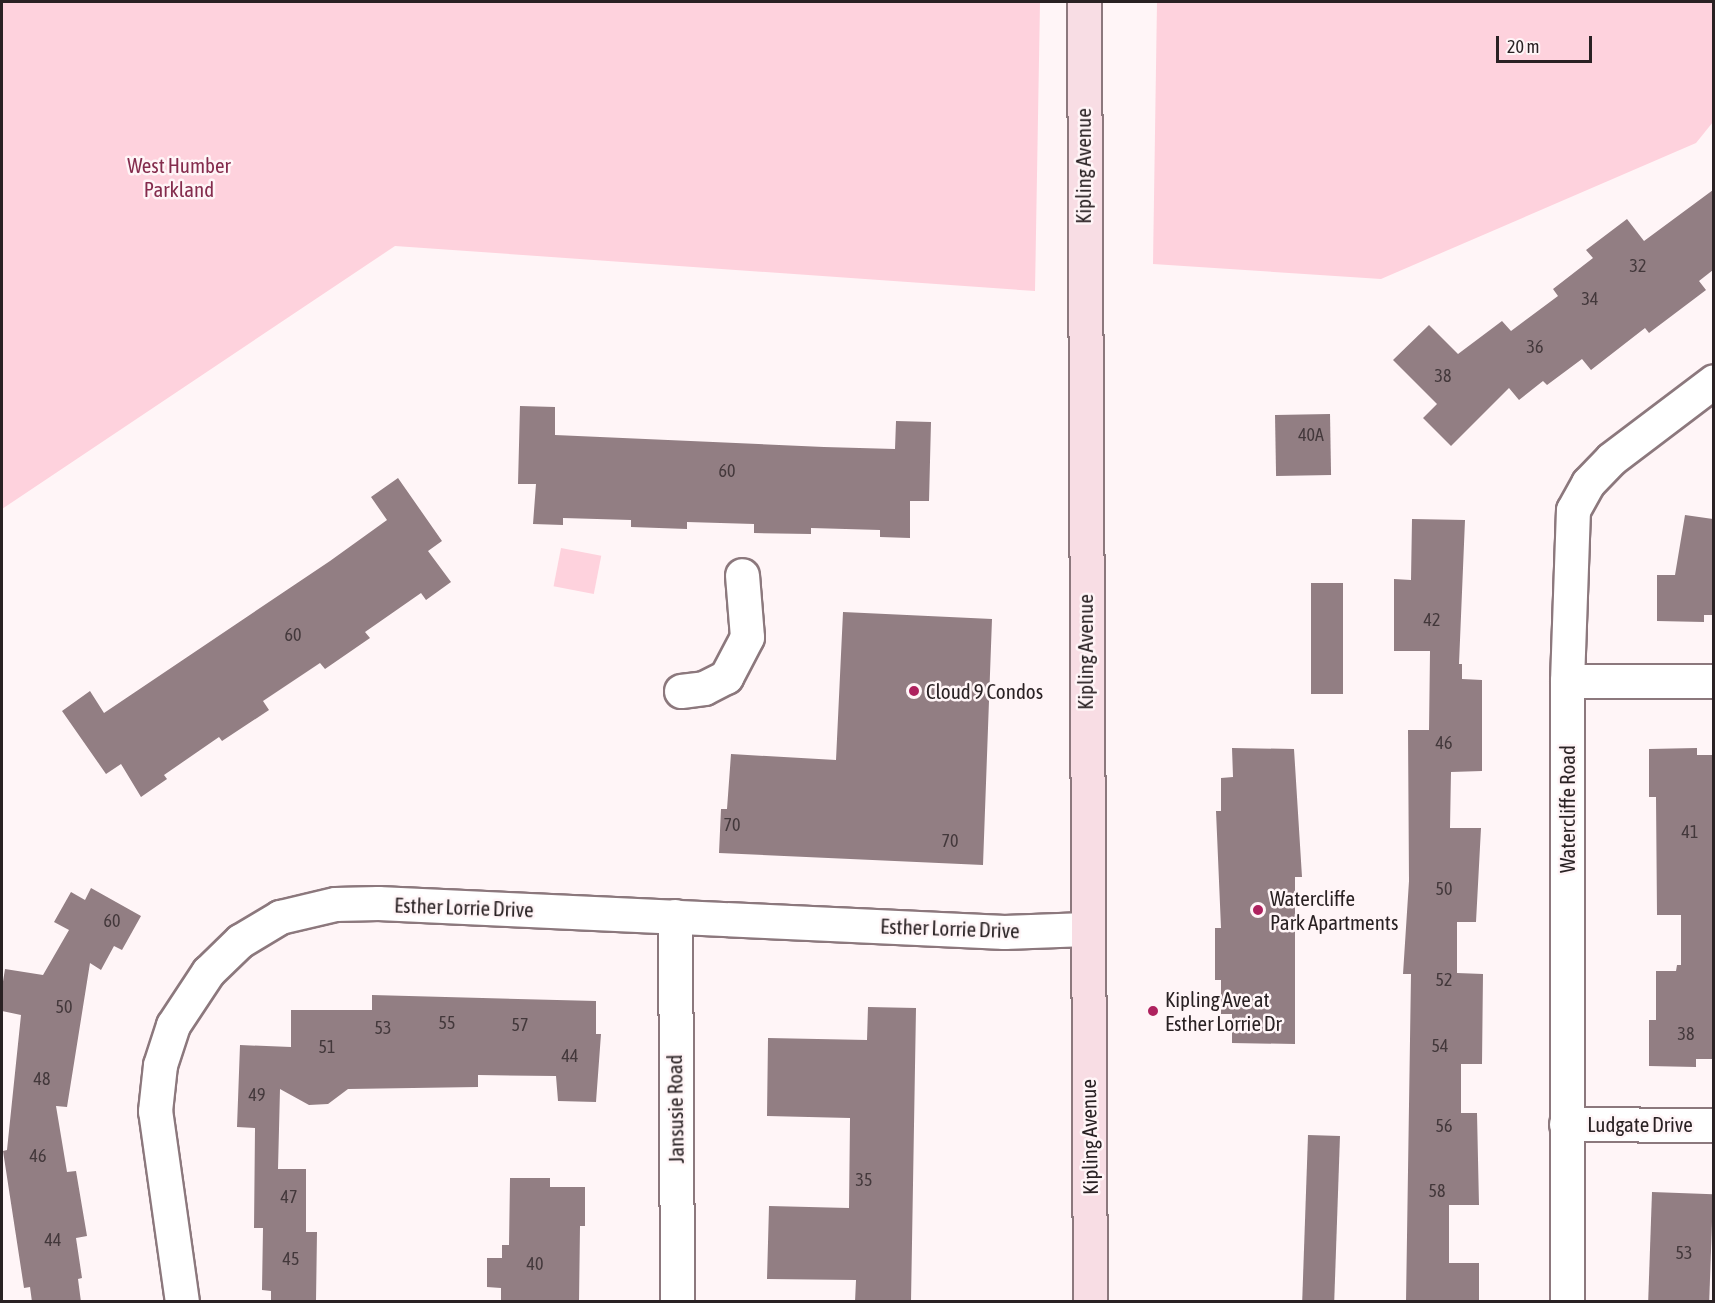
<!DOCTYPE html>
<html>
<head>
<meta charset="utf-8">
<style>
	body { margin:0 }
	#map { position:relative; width:1715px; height:1303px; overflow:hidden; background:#fff5f7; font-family:"Asap Condensed",sans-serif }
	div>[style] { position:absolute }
	.green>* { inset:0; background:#fed2dd; transform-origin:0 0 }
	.building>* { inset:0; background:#927e83; transform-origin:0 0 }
	.roads { filter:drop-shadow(2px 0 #8c787d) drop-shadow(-2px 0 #8c787d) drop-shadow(0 2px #8c787d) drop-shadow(0 -2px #8c787d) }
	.minor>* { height:33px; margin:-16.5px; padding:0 16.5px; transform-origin:16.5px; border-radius:16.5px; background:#fff }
	.major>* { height:33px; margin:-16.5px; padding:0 16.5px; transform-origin:16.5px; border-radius:16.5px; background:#f8dde4 }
	.dots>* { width:16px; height:16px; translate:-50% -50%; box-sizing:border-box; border:3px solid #fff5f7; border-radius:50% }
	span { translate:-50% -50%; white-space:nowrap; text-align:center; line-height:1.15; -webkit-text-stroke:5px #fff5f7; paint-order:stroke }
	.number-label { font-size:18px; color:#43383b }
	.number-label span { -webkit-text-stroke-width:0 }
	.park-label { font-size:21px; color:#842c4d }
	.street-label { font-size:21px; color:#292123 }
	.poi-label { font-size:21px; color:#292123 }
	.left { translate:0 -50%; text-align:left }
	.frame { position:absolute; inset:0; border:3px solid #292123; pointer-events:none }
	.scale { position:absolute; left:1496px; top:36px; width:96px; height:27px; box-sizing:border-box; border:3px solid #292123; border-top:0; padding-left:8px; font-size:18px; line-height:21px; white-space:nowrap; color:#292123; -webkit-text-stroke:4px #fff5f7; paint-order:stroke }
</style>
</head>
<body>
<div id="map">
	<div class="green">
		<i style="clip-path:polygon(2px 2px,1040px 2px,1035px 291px,395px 246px,2px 509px)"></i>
		<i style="clip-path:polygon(1157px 2px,1713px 2px,1713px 122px,1696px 143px,1381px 279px,1153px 264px)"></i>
		<i style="left:561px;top:548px;width:41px;height:39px;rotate:11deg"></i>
	</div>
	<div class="building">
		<i style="clip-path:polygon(1713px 190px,1713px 270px,1699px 281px,1706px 290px,1649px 333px,1645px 328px,1591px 370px,1582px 359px,1547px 385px,1543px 381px,1519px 400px,1509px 388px,1451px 446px,1423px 418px,1437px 404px,1393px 360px,1429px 325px,1458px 354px,1502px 321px,1511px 331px,1558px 296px,1553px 289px,1593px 258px,1586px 250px,1627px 219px,1644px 241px)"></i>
		<i style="clip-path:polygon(520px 406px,555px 407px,555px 435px,824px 447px,895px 449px,896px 421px,931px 422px,929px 501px,910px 501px,910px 538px,880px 537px,880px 530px,811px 528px,811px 534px,754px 533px,754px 524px,687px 522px,687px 529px,631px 527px,631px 520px,563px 518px,563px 525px,533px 524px,536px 484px,518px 484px)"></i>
		<i style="left:1330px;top:414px;width:61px;height:55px;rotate:89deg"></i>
		<i style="clip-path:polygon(398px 478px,442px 541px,428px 551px,451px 582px,426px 600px,421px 593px,365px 632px,370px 638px,325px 669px,320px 663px,263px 701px,269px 710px,222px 741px,219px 737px,164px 775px,167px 779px,141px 797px,121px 764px,106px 774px,62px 711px,90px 691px,104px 713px,330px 561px,387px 520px,371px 497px)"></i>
		<i style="clip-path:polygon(1685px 515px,1713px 519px,1713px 615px,1704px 615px,1704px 622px,1657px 621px,1657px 575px,1675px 575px)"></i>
		<i style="clip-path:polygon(1412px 519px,1465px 520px,1459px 664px,1462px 664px,1462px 679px,1482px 680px,1482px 771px,1451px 772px,1450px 828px,1481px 828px,1476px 922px,1457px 922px,1457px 973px,1483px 974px,1482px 1064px,1461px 1064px,1461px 1113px,1477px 1113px,1479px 1205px,1449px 1205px,1449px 1263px,1479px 1263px,1479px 1302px,1406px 1302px,1411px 974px,1403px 974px,1409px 881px,1408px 730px,1429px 730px,1430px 651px,1394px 651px,1394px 579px,1411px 580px)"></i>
		<i style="left:1311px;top:583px;width:32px;height:111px"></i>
		<i style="clip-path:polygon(843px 612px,992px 619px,983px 865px,719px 853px,721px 809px,727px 809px,731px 754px,836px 760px)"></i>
		<i style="clip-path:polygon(1232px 748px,1294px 749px,1302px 877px,1295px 877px,1295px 1044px,1232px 1043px,1232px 1014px,1221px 1014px,1221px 980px,1215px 980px,1215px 928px,1221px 928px,1216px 811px,1221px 811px,1221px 778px,1233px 777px)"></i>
		<i style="clip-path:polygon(1697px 748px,1697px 755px,1713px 755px,1713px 1059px,1696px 1059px,1696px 1067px,1649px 1066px,1649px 1020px,1656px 1020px,1656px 971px,1676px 971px,1677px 965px,1681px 965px,1681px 915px,1657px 915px,1656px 797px,1649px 797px,1649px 749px)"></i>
		<i style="clip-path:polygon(91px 888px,141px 916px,122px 950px,114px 946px,101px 970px,90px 963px,67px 1107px,56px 1106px,67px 1172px,76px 1171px,87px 1236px,76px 1238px,82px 1278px,78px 1279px,81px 1302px,32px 1302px,30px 1287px,24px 1288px,3px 1151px,7px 1150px,21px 1015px,2px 1011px,2px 988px,5px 969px,43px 975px,69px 930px,54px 922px,71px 892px,85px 900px)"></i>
		<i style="clip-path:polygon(372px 995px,596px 1001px,596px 1034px,601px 1034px,596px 1102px,558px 1101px,556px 1076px,478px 1075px,478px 1087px,348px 1089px,328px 1104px,309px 1105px,280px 1089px,278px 1169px,306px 1169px,306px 1232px,317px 1232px,316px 1302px,271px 1302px,271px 1291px,262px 1290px,263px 1228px,254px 1228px,255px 1128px,237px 1127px,240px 1045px,291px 1047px,291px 1010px,372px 1010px)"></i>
		<i style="clip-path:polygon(868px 1007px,916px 1008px,911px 1302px,855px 1302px,856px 1280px,767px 1279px,769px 1206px,849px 1208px,850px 1118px,767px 1116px,768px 1038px,867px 1040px)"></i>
		<i style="left:1308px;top:1135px;width:32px;height:167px;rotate:2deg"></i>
		<i style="clip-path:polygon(510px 1178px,550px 1178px,550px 1187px,585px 1187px,585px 1226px,580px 1226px,579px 1302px,501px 1302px,501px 1288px,487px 1287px,487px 1258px,502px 1258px,502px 1245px,509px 1245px)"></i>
		<i style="left:1652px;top:1192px;width:61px;height:110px;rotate:2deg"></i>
	</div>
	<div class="roads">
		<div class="minor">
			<i style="left:1567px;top:681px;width:147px"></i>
			<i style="left:681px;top:691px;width:23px;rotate:-7deg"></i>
			<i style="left:704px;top:688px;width:25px;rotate:-27deg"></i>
			<i style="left:726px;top:677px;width:45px;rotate:-62.3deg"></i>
			<i style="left:747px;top:637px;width:62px;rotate:-94.6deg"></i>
			<i style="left:675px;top:916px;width:386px;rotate:89.7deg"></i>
			<i style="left:1566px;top:1124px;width:148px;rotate:0.4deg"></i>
			<i style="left:182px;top:1302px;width:193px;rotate:-98deg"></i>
			<i style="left:155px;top:1111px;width:46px;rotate:-83.8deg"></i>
			<i style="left:160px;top:1065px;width:42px;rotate:-72deg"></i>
			<i style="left:173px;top:1025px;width:64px;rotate:-56.6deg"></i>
			<i style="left:208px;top:972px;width:45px;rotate:-44.1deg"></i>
			<i style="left:240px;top:941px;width:47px;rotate:-31deg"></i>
			<i style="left:280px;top:917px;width:57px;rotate:-13.3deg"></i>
			<i style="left:335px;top:904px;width:43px;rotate:-1.3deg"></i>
			<i style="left:378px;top:903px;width:627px;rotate:2.65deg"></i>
			<i style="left:1004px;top:932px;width:82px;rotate:-2.1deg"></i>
			<i style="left:1567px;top:1302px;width:621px;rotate:-90deg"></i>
			<i style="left:1567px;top:681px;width:171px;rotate:-88deg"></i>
			<i style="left:1573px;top:510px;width:31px;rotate:-61deg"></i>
			<i style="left:1588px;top:483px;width:33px;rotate:-46deg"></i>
			<i style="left:1611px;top:459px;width:129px;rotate:-37.1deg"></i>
		</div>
		<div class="major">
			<i style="left:1084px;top:2px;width:1300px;rotate:89.74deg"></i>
		</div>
	</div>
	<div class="dots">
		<i style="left:914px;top:691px;background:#ae215e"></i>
		<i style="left:1258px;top:910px;background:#ae215e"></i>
		<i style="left:1153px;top:1011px;background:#ae215e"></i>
	</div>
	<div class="number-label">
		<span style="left:1638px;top:266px">32</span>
		<span style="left:1590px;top:299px">34</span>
		<span style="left:1535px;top:347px">36</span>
		<span style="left:1443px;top:376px">38</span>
		<span style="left:1311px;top:435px">40A</span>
		<span style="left:727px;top:471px">60</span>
		<span style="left:1432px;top:620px">42</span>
		<span style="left:293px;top:635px">60</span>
		<span style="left:1444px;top:743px">46</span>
		<span style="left:732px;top:825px">70</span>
		<span style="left:1690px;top:832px">41</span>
		<span style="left:950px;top:841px">70</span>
		<span style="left:1444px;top:889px">50</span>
		<span style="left:112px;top:921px">60</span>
		<span style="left:1444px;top:980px">52</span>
		<span style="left:64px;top:1007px">50</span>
		<span style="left:447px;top:1023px">55</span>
		<span style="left:520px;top:1025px">57</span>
		<span style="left:383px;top:1028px">53</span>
		<span style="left:1686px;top:1034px">38</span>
		<span style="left:1440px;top:1046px">54</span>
		<span style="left:327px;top:1047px">51</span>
		<span style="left:570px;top:1056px">44</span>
		<span style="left:42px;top:1079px">48</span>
		<span style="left:257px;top:1095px">49</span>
		<span style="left:1444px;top:1126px">56</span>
		<span style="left:38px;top:1156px">46</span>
		<span style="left:864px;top:1180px">35</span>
		<span style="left:1437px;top:1191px">58</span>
		<span style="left:289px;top:1197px">47</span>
		<span style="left:53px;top:1240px">44</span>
		<span style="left:1684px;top:1253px">53</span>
		<span style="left:291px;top:1259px">45</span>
		<span style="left:535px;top:1264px">40</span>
	</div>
	<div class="park-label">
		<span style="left:179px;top:177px">West Humber<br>Parkland</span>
	</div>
	<div class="street-label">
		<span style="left:1083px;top:166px;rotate:-90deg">Kipling Avenue</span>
		<span style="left:1085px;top:652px;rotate:-90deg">Kipling Avenue</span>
		<span style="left:1567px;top:809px;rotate:-90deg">Watercliffe Road</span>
		<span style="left:464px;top:907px;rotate:2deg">Esther Lorrie Drive</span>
		<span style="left:950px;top:928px;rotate:2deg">Esther Lorrie Drive</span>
		<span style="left:675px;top:1109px;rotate:-91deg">Jansusie Road</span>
		<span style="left:1640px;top:1124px">Ludgate Drive</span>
		<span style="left:1089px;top:1137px;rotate:-91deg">Kipling Avenue</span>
	</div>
	<div class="poi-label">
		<span class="left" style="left:926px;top:691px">Cloud 9 Condos</span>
		<span class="left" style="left:1270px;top:910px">Watercliffe<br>Park Apartments</span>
		<span class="left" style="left:1165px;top:1011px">Kipling Ave at<br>Esther Lorrie Dr</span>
	</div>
	<div class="frame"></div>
	<div class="scale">20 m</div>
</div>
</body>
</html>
